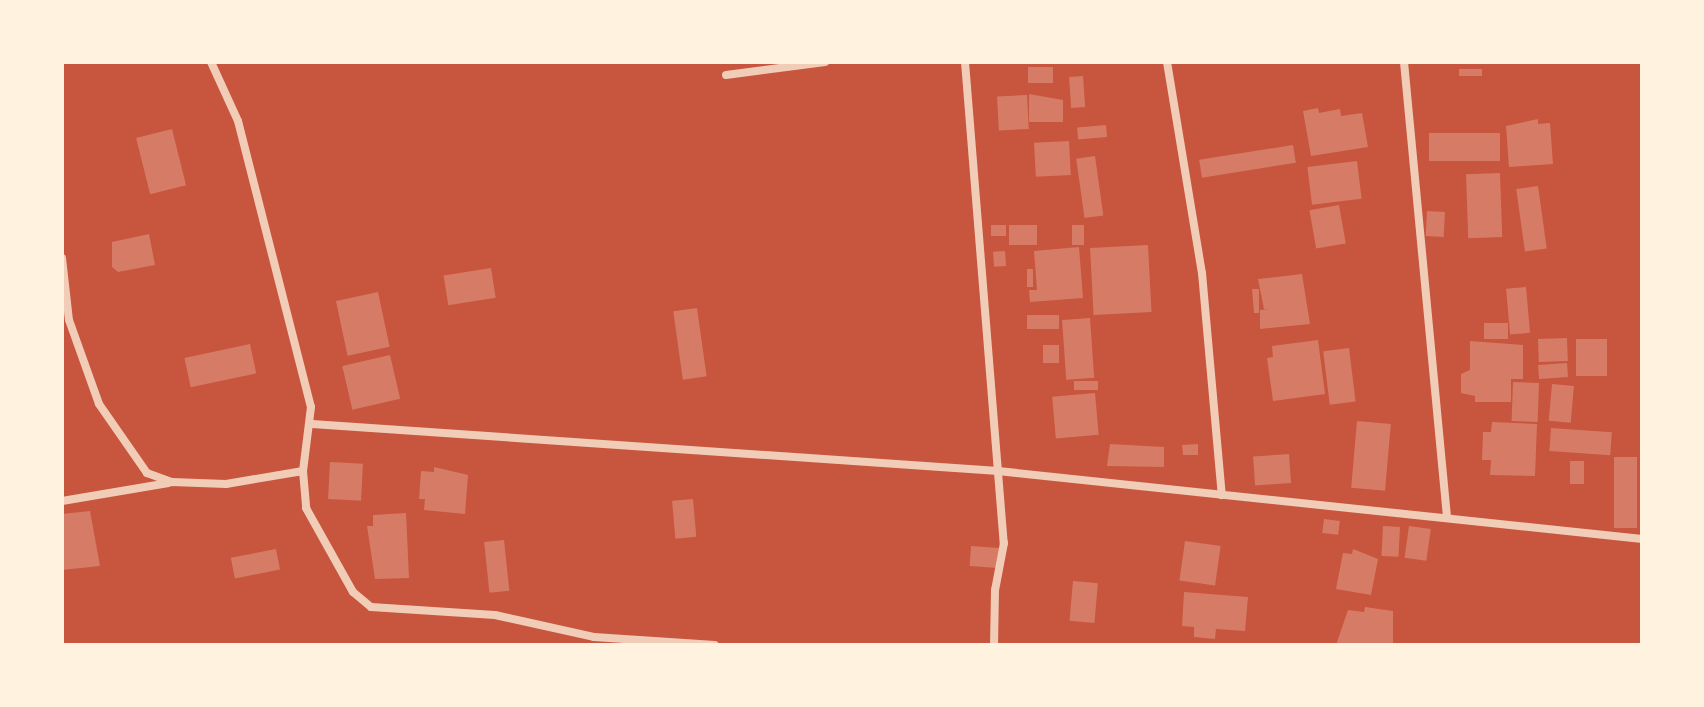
<!DOCTYPE html>
<html>
<head>
<meta charset="utf-8">
<style>
	body { margin:0 }
	#map { position:relative; width:1704px; height:707px; overflow:hidden; background:#c8553d; font-family:"Zilla Slab",serif }
	div>[style] { position:absolute }
	.building>* { inset:0; background:#d67c66; transform-origin:0 0 }
	.minor>* { height:8px; margin:-4px; padding:0 4px; transform-origin:4px; border-radius:4px; background:#f1ccb7 }
	span { translate:-50% -50%; white-space:nowrap; text-align:center; line-height:1.15; -webkit-text-stroke:8px #fff3e0; paint-order:stroke }
	.frame { position:absolute; inset:0; border:64px solid #fff3e0; pointer-events:none }
</style>
</head>
<body>
<div id="map">
	<div class="building">
		<i style="left:1028px;top:67px;width:25px;height:16px"></i>
		<i style="left:1459px;top:69px;width:23px;height:7px"></i>
		<i style="left:1083px;top:76px;width:31px;height:14px;rotate:86deg"></i>
		<i style="clip-path:polygon(1029px 94px,1063px 100px,1063px 122px,1029px 122px)"></i>
		<i style="left:1027px;top:95px;width:34px;height:30px;rotate:87deg"></i>
		<i style="clip-path:polygon(1318px 108px,1319px 113px,1340px 109px,1341px 116px,1362px 113px,1368px 147px,1311px 156px,1303px 111px)"></i>
		<i style="clip-path:polygon(1538px 119px,1538px 124px,1550px 123px,1553px 164px,1509px 167px,1506px 126px)"></i>
		<i style="left:1106px;top:125px;width:12px;height:29px;rotate:85deg"></i>
		<i style="left:172px;top:129px;width:58px;height:37px;rotate:76deg"></i>
		<i style="left:1500px;top:133px;width:28px;height:71px;rotate:90deg"></i>
		<i style="left:1069px;top:141px;width:34px;height:35px;rotate:87deg"></i>
		<i style="left:1293px;top:145px;width:18px;height:95px;rotate:81deg"></i>
		<i style="left:1095px;top:156px;width:60px;height:19px;rotate:82deg"></i>
		<i style="left:1357px;top:161px;width:38px;height:50px;rotate:83deg"></i>
		<i style="left:1500px;top:173px;width:64px;height:34px;rotate:88deg"></i>
		<i style="left:1538px;top:186px;width:63px;height:22px;rotate:82deg"></i>
		<i style="left:1339px;top:205px;width:39px;height:30px;rotate:80deg"></i>
		<i style="left:1427px;top:211px;width:18px;height:25px;rotate:3deg"></i>
		<i style="left:991px;top:225px;width:15px;height:11px"></i>
		<i style="left:1009px;top:225px;width:28px;height:20px"></i>
		<i style="left:1072px;top:225px;width:12px;height:20px"></i>
		<i style="clip-path:polygon(149px 234px,155px 265px,118px 272px,112px 267px,112px 242px)"></i>
		<i style="left:1148px;top:245px;width:67px;height:58px;rotate:87deg"></i>
		<i style="clip-path:polygon(1079px 247px,1083px 298px,1030px 302px,1029px 290px,1037px 290px,1034px 251px)"></i>
		<i style="left:1005px;top:251px;width:15px;height:12px;rotate:86deg"></i>
		<i style="left:491px;top:268px;width:30px;height:48px;rotate:81deg"></i>
		<i style="left:1027px;top:269px;width:6px;height:18px"></i>
		<i style="clip-path:polygon(1302px 274px,1310px 324px,1260px 329px,1260px 310px,1269px 309px,1264px 309px,1258px 279px)"></i>
		<i style="left:1526px;top:287px;width:46px;height:20px;rotate:85deg"></i>
		<i style="clip-path:polygon(1252px 289px,1259px 289px,1259px 313px,1254px 313px)"></i>
		<i style="left:378px;top:292px;width:56px;height:43px;rotate:78deg"></i>
		<i style="left:697px;top:308px;width:69px;height:24px;rotate:82deg"></i>
		<i style="left:1027px;top:315px;width:32px;height:14px"></i>
		<i style="left:1090px;top:318px;width:60px;height:28px;rotate:86deg"></i>
		<i style="left:1484px;top:323px;width:24px;height:16px"></i>
		<i style="left:1567px;top:338px;width:23px;height:29px;rotate:88deg"></i>
		<i style="left:1576px;top:339px;width:31px;height:37px"></i>
		<i style="clip-path:polygon(1318px 340px,1325px 394px,1273px 401px,1267px 358px,1273px 357px,1272px 346px)"></i>
		<i style="clip-path:polygon(1470px 341px,1523px 345px,1523px 379px,1511px 379px,1511px 402px,1475px 402px,1475px 396px,1461px 393px,1461px 374px,1470px 370px)"></i>
		<i style="left:250px;top:344px;width:30px;height:67px;rotate:78deg"></i>
		<i style="left:1043px;top:345px;width:16px;height:18px"></i>
		<i style="left:1349px;top:348px;width:54px;height:26px;rotate:83deg"></i>
		<i style="left:390px;top:355px;width:45px;height:49px;rotate:77deg"></i>
		<i style="left:1567px;top:363px;width:14px;height:29px;rotate:86deg"></i>
		<i style="left:1074px;top:381px;width:24px;height:9px"></i>
		<i style="left:1513px;top:382px;width:26px;height:39px;rotate:2deg"></i>
		<i style="left:1552px;top:384px;width:22px;height:37px;rotate:5deg"></i>
		<i style="left:1095px;top:393px;width:42px;height:43px;rotate:85deg"></i>
		<i style="left:1357px;top:421px;width:34px;height:67px;rotate:5deg"></i>
		<i style="clip-path:polygon(1492px 422px,1537px 424px,1535px 476px,1490px 475px,1491px 460px,1482px 460px,1483px 432px,1491px 432px)"></i>
		<i style="left:1551px;top:428px;width:61px;height:23px;rotate:4deg"></i>
		<i style="clip-path:polygon(1110px 444px,1164px 447px,1164px 467px,1107px 466px)"></i>
		<i style="clip-path:polygon(1198px 444px,1198px 455px,1183px 455px,1182px 445px)"></i>
		<i style="left:1289px;top:454px;width:29px;height:36px;rotate:86deg"></i>
		<i style="left:1614px;top:457px;width:23px;height:71px"></i>
		<i style="left:1570px;top:461px;width:14px;height:23px"></i>
		<i style="left:330px;top:462px;width:33px;height:37px;rotate:3deg"></i>
		<i style="clip-path:polygon(434px 467px,468px 475px,465px 514px,424px 510px,425px 499px,419px 499px,421px 471px,434px 472px)"></i>
		<i style="left:693px;top:499px;width:38px;height:21px;rotate:85deg"></i>
		<i style="clip-path:polygon(90px 511px,100px 566px,62px 570px,62px 514px)"></i>
		<i style="clip-path:polygon(406px 513px,409px 578px,375px 579px,367px 526px,373px 526px,373px 515px)"></i>
		<i style="left:1324px;top:519px;width:16px;height:14px;rotate:7deg"></i>
		<i style="left:1383px;top:526px;width:17px;height:30px;rotate:3deg"></i>
		<i style="left:1409px;top:526px;width:22px;height:32px;rotate:8deg"></i>
		<i style="left:504px;top:540px;width:51px;height:20px;rotate:84deg"></i>
		<i style="left:1185px;top:541px;width:36px;height:40px;rotate:8deg"></i>
		<i style="left:971px;top:546px;width:28px;height:20px;rotate:4deg"></i>
		<i style="left:276px;top:549px;width:21px;height:46px;rotate:79deg"></i>
		<i style="clip-path:polygon(1353px 549px,1378px 559px,1371px 595px,1336px 589px,1343px 553px,1352px 554px)"></i>
		<i style="left:1073px;top:581px;width:25px;height:40px;rotate:5deg"></i>
		<i style="clip-path:polygon(1184px 592px,1248px 597px,1245px 631px,1216px 629px,1215px 639px,1194px 637px,1194px 627px,1182px 626px)"></i>
		<i style="clip-path:polygon(1365px 607px,1393px 611px,1393px 645px,1336px 645px,1348px 610px,1364px 612px)"></i>
	</div>
	<div class="minor">
		<i style="left:211px;top:62px;width:65px;rotate:65.4deg"></i>
		<i style="left:238px;top:121px;width:295px;rotate:75.7deg"></i>
		<i style="left:311px;top:407px;width:64px;rotate:97.1deg"></i>
		<i style="left:303px;top:471px;width:37px;rotate:85deg"></i>
		<i style="left:306px;top:508px;width:96px;rotate:60.8deg"></i>
		<i style="left:353px;top:592px;width:23px;rotate:40deg"></i>
		<i style="left:371px;top:607px;width:124px;rotate:3.7deg"></i>
		<i style="left:495px;top:615px;width:101px;rotate:12.5deg"></i>
		<i style="left:594px;top:637px;width:121px;rotate:3.8deg"></i>
		<i style="left:965px;top:62px;width:483px;rotate:85.4deg"></i>
		<i style="left:1004px;top:543px;width:48px;rotate:100.8deg"></i>
		<i style="left:995px;top:590px;width:55px;rotate:91deg"></i>
		<i style="left:1167px;top:62px;width:214px;rotate:80.6deg"></i>
		<i style="left:1202px;top:273px;width:223px;rotate:84.9deg"></i>
		<i style="left:1404px;top:62px;width:458px;rotate:84.6deg"></i>
		<i style="left:726px;top:75px;width:100px;rotate:-7.5deg"></i>
		<i style="left:62px;top:258px;width:62px;rotate:83.6deg"></i>
		<i style="left:69px;top:320px;width:89px;rotate:70.3deg"></i>
		<i style="left:99px;top:404px;width:84px;rotate:55.2deg"></i>
		<i style="left:147px;top:473px;width:27px;rotate:20deg"></i>
		<i style="left:172px;top:482px;width:54px;rotate:2.1deg"></i>
		<i style="left:226px;top:484px;width:78px;rotate:-9.6deg"></i>
		<i style="left:312px;top:424px;width:688px;rotate:3.92deg"></i>
		<i style="left:998px;top:471px;width:648px;rotate:6.03deg"></i>
		<i style="left:62px;top:501px;width:108px;rotate:-9.6deg"></i>
	</div>
	<div class="frame"></div>
</div>
</body>
</html>
